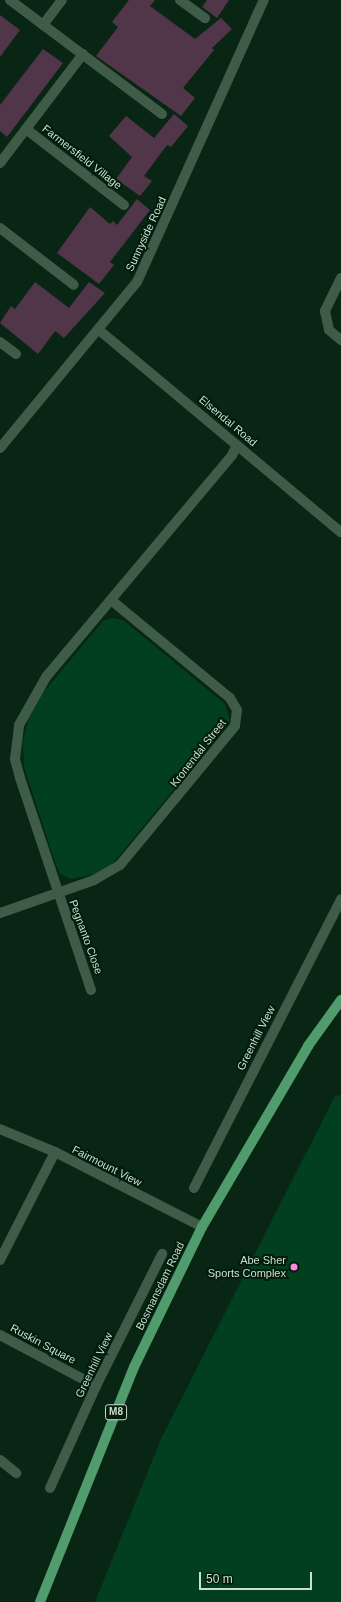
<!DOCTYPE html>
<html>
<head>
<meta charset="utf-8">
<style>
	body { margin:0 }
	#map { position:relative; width:341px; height:1602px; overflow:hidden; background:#092614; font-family:Helvetica,sans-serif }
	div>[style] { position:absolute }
	.green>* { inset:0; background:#023f1f }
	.building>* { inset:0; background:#513549 }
	.street>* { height:10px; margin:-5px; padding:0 5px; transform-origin:5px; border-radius:5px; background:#3e5c47 }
	.primary>* { height:10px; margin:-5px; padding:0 5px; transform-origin:5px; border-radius:5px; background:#519c6c }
	.dots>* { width:11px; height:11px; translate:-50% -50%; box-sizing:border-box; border:2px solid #011c0b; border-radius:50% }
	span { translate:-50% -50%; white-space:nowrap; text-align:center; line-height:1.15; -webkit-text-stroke:4px #011c0b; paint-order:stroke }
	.shield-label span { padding:1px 3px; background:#011c0b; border:1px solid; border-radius:3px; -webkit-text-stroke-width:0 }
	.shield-label { font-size:10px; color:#cedfd2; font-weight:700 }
	.street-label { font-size:11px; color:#cedfd2 }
	.poi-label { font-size:11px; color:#cedfd2 }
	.right { translate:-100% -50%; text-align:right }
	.scale { position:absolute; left:199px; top:1572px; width:113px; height:18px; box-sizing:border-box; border:2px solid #cedfd2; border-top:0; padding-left:5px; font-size:12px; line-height:14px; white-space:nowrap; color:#cedfd2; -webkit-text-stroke:3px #011c0b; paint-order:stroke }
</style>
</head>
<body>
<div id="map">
	<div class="green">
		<i style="clip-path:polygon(112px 618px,123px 620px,225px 704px,230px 721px,114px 862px,95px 874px,71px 879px,60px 874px,56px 865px,24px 767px,23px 741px,29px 718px,42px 694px,103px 621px)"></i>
		<i style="clip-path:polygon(341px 1095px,341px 1602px,95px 1602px,161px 1439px,335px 1096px)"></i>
	</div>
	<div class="building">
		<i style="clip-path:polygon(129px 0,155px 0,150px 6px,195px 39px,221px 18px,232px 29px,212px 48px,214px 50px,183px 88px,195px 98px,181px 116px,96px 56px,118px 27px,112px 22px)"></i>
		<i style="clip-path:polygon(207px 0,229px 0,217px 18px,202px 7px)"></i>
		<i style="clip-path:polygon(0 15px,20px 30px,0 57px)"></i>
		<i style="clip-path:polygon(43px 49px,63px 63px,7px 137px,0 131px,0 105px)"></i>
		<i style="clip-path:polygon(174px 114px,188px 126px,171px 147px,167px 145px,144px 176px,152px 181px,140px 196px,116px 179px,132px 157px,109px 136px,126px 116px,154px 138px)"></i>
		<i style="clip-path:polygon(137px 199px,150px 210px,110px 262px,114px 265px,99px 284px,57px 253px,90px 207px,110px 224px,113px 221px,117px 225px)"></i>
		<i style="clip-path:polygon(35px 282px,69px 308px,89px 282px,105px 293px,64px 338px,55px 331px,38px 354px,0 323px,11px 306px,15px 309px)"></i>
	</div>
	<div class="street">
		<i style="left:10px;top:0;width:190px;rotate:36.9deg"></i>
		<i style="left:180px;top:0;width:31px;rotate:36deg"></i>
		<i style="left:43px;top:25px;width:31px;rotate:-53deg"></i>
		<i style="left:26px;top:129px;width:124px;rotate:37.8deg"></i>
		<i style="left:0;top:163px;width:137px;rotate:-52.7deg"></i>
		<i style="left:0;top:228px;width:93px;rotate:37.6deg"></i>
		<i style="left:341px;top:278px;width:37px;rotate:116deg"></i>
		<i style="left:325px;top:311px;width:19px;rotate:78deg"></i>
		<i style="left:329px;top:330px;width:16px;rotate:40deg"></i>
		<i style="left:99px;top:330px;width:315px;rotate:39.9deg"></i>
		<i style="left:0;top:342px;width:20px;rotate:37deg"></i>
		<i style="left:0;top:448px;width:215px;rotate:-50.5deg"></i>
		<i style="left:137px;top:282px;width:309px;rotate:-65.8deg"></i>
		<i style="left:0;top:913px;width:100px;rotate:-19.3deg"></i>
		<i style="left:94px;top:880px;width:30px;rotate:-30deg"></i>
		<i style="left:120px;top:865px;width:180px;rotate:-50.4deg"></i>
		<i style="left:235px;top:726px;width:16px;rotate:-83deg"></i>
		<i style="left:237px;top:710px;width:14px;rotate:-120deg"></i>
		<i style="left:230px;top:698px;width:154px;rotate:-140.5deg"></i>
		<i style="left:91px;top:990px;width:224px;rotate:-108.5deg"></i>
		<i style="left:20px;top:778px;width:20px;rotate:-105deg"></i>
		<i style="left:15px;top:759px;width:34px;rotate:-83deg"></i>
		<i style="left:19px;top:725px;width:55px;rotate:-60.6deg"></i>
		<i style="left:46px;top:677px;width:290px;rotate:-50deg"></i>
		<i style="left:232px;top:455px;width:11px;rotate:-63deg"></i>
		<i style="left:0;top:1129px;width:60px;rotate:22.7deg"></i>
		<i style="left:55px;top:1152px;width:165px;rotate:27deg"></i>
		<i style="left:194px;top:1188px;width:324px;rotate:-63deg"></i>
		<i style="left:0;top:1260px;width:121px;rotate:-63deg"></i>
		<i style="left:0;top:1335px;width:109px;rotate:28deg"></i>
		<i style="left:0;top:1460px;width:21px;rotate:39deg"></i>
		<i style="left:50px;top:1488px;width:112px;rotate:-65.7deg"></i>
		<i style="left:96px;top:1386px;width:148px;rotate:-63.4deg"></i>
	</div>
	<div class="primary">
		<i style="left:40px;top:1602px;width:253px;rotate:-68.2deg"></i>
		<i style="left:134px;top:1367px;width:156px;rotate:-64.1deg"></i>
		<i style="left:202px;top:1227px;width:210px;rotate:-59.6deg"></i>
		<i style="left:308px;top:1046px;width:57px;rotate:-54.3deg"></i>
	</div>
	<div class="dots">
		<i style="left:294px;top:1267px;background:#ff85df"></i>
	</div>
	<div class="shield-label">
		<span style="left:116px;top:1412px">M8</span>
	</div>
	<div class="street-label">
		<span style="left:82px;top:157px;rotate:38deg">Farmersfield Village</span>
		<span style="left:146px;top:234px;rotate:-65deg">Sunnyside Road</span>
		<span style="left:228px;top:421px;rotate:40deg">Elsendal Road</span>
		<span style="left:198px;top:753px;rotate:-52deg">Kronendal Street</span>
		<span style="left:86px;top:937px;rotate:70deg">Pegnanto Close</span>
		<span style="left:256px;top:1038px;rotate:-63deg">Greenhill View</span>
		<span style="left:107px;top:1166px;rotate:27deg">Fairmount View</span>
		<span style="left:160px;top:1286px;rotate:-64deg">Bosmansdam Road</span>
		<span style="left:43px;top:1344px;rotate:28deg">Ruskin Square</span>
		<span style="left:94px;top:1365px;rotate:-64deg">Greenhill View</span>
	</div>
	<div class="poi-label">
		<span class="right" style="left:286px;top:1267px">Abe Sher<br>Sports Complex</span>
	</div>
	<div class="scale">50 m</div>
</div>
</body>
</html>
